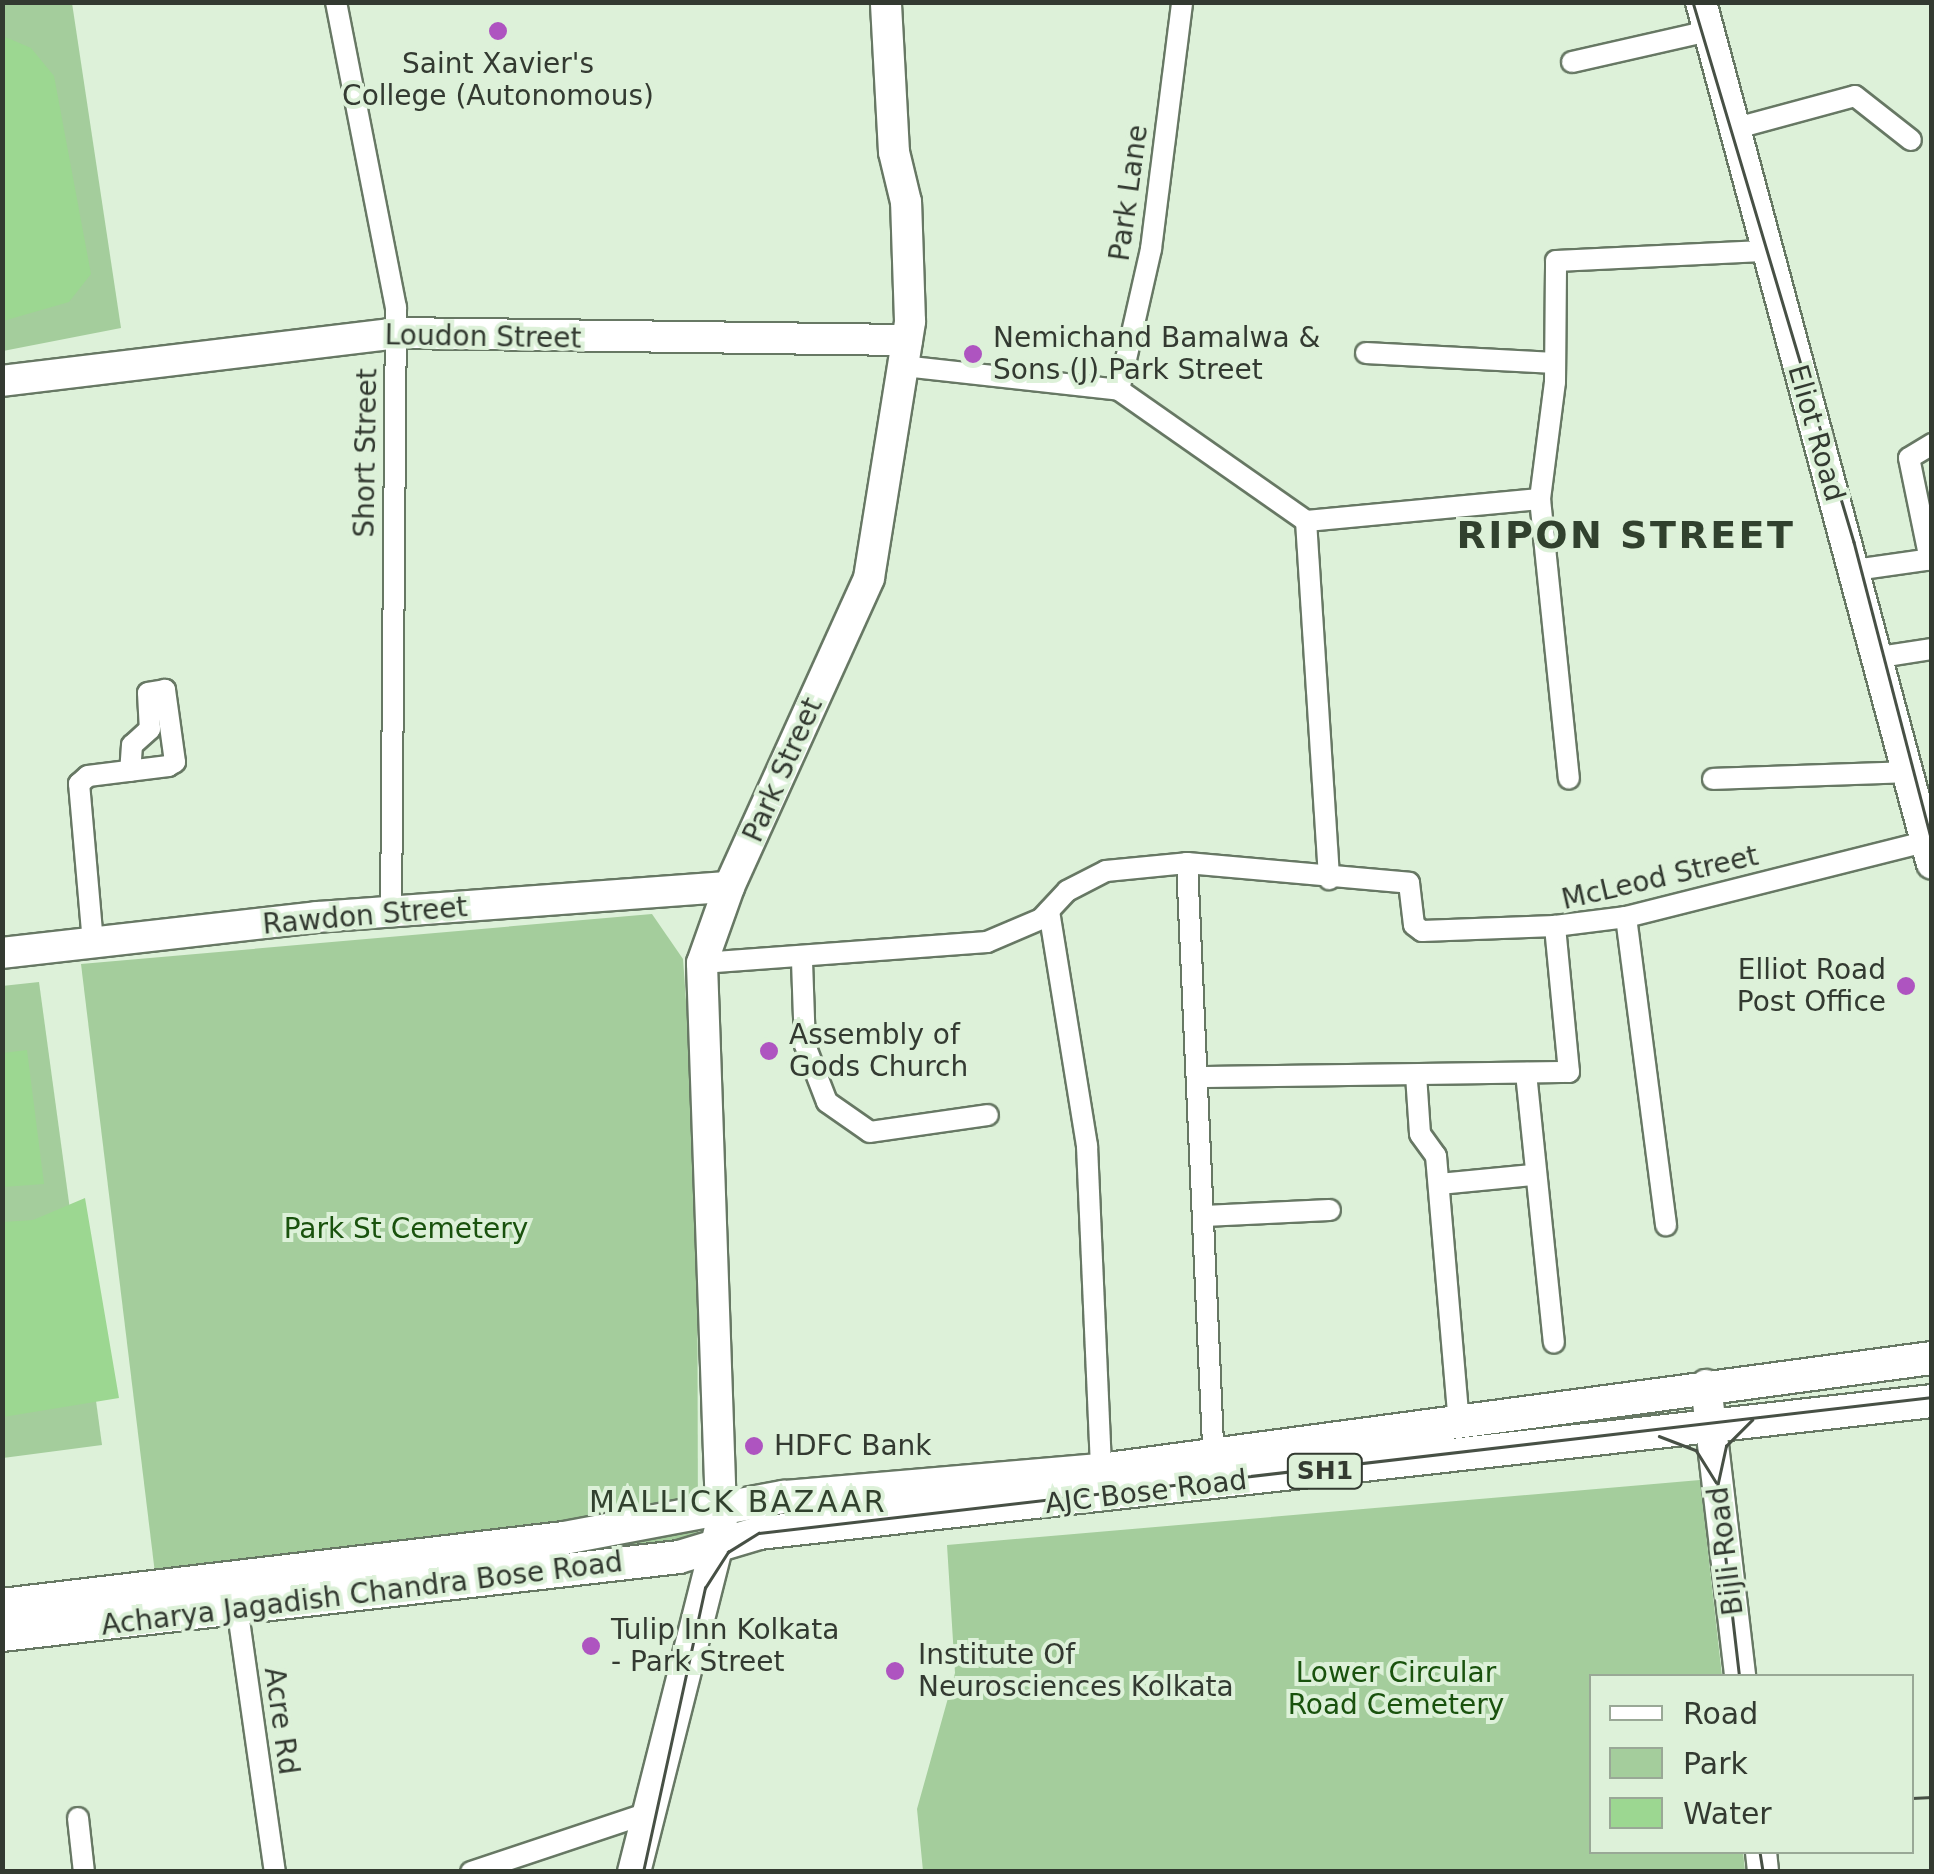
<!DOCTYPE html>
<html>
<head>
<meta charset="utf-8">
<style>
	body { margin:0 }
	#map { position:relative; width:1934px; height:1874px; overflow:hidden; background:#ddf1d9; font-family:"DejaVu Sans",sans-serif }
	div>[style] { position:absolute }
	.green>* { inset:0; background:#a4cd9c }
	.water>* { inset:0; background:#9cd791 }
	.roads { filter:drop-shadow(2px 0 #677864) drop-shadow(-2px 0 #677864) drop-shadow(0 2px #677864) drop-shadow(0 -2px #677864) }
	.street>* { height:20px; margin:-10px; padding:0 10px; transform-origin:10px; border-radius:10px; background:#fff }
	.secondary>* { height:30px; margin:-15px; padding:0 15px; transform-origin:15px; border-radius:15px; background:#fff }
	.primary>* { height:32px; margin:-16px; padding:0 16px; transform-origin:16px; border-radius:16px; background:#fff }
	.tram>* { height:2.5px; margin:-1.25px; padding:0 1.25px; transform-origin:1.25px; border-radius:1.25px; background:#475045 }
	.dots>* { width:28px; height:28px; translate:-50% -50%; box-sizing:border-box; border:5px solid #ddf1d9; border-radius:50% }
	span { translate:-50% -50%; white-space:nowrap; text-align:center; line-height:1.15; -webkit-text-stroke:8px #ddf1d9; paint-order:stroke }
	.shield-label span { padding:2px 8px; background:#ddf1d9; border:2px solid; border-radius:8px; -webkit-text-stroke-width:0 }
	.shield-label { font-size:25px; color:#333a31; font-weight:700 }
	.poi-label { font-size:28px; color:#333a31 }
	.left { translate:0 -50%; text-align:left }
	.right { translate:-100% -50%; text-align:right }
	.street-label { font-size:28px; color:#333a31 }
	.park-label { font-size:28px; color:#19520d }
	.neighbourhood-label { font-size:30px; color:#31412e; letter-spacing:2.5px }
	.district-label { font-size:38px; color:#31412e; font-weight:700; letter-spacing:2.5px }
	.frame { position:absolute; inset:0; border:5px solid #333a31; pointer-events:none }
	.legend { position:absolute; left:1589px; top:1674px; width:325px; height:180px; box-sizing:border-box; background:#ddf1d9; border:2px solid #99a896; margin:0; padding:12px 18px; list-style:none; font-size:30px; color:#333a31 }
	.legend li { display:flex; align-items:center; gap:20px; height:50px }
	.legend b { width:50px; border:2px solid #99a896 }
</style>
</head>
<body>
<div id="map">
	<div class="green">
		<i style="clip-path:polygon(3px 3px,72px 3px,121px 328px,3px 351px)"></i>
		<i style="clip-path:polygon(652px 914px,683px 959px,697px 1155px,698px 1541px,158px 1598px,81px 964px)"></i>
		<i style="clip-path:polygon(39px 982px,102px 1445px,3px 1458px,2px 986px)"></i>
		<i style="clip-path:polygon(1700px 1480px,1722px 1676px,1592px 1676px,1592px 1852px,1743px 1852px,1745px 1871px,923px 1871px,917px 1809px,955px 1673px,947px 1545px)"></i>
	</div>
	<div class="water">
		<i style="clip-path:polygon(3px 36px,31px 48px,54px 76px,91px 274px,69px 302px,3px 321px)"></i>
		<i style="clip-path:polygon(27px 1050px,44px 1184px,3px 1187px,3px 1053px)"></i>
		<i style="clip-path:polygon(85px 1198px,119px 1398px,3px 1417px,3px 1222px,33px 1220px)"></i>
	</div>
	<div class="roads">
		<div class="street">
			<i style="left:336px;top:2px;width:311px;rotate:78.9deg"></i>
			<i style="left:396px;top:307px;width:604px;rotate:90.47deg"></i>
			<i style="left:1572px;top:62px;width:139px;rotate:-12.8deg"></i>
			<i style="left:1733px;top:129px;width:126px;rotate:-15.1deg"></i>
			<i style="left:1855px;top:96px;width:71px;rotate:38.2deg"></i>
			<i style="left:1366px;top:353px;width:189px;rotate:3deg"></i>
			<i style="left:903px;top:366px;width:217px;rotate:6.3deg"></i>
			<i style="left:1119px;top:390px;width:228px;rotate:35deg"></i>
			<i style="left:1306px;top:521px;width:359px;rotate:86.3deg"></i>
			<i style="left:1119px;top:390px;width:145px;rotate:-77.2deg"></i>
			<i style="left:1151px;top:249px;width:249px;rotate:-82.8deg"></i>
			<i style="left:1540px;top:499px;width:281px;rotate:84.1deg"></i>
			<i style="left:1306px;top:521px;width:235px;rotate:-5.4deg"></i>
			<i style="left:1540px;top:499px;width:118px;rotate:-82.7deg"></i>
			<i style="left:1555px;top:382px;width:121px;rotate:-89.5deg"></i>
			<i style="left:1556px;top:261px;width:207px;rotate:-2.8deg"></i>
			<i style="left:1930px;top:560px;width:104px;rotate:-101.6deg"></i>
			<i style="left:1909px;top:458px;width:27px;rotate:-31deg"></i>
			<i style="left:1855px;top:570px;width:78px;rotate:-8.1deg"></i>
			<i style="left:1880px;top:657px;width:53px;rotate:-8.7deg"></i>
			<i style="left:1713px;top:779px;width:196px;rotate:-2deg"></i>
			<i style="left:1187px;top:863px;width:223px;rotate:5.1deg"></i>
			<i style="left:1409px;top:883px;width:42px;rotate:83.2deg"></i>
			<i style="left:1414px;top:925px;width:10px;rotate:37deg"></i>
			<i style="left:1422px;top:931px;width:133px;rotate:-2.2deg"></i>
			<i style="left:1049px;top:911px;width:238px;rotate:80.8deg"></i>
			<i style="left:1087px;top:1146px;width:324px;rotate:87.5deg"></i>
			<i style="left:1626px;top:917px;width:311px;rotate:82.6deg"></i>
			<i style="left:93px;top:943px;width:160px;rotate:-95deg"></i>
			<i style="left:79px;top:784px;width:12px;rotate:-42deg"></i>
			<i style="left:88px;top:776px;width:81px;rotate:-7.1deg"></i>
			<i style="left:168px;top:766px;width:8px;rotate:-30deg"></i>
			<i style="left:175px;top:762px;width:73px;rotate:-97.9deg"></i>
			<i style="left:165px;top:690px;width:17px;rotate:170deg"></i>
			<i style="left:148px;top:693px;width:36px;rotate:87deg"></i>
			<i style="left:150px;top:729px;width:24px;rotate:138deg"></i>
			<i style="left:132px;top:745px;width:26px;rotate:94deg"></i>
			<i style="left:802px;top:961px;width:84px;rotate:88deg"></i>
			<i style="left:805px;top:1045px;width:61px;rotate:68.9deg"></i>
			<i style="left:827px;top:1102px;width:52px;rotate:34.9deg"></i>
			<i style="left:870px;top:1132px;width:119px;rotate:-8.2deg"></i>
			<i style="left:702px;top:963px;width:286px;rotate:-4.2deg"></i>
			<i style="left:987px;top:942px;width:59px;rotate:-23.1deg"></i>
			<i style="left:1041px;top:919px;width:38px;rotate:-47deg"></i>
			<i style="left:1067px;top:891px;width:44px;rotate:-27.1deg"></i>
			<i style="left:1106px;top:871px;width:81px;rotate:-5.6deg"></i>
			<i style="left:1187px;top:863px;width:604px;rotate:87.44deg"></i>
			<i style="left:1526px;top:1073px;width:271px;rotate:84.1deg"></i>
			<i style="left:1416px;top:1075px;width:59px;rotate:86.1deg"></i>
			<i style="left:1420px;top:1134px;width:27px;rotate:54deg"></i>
			<i style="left:1436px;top:1156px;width:269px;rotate:85.1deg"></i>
			<i style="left:1198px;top:1077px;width:371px;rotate:-0.8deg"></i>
			<i style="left:1569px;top:1072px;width:147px;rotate:-95.5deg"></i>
			<i style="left:1555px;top:926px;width:72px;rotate:-7.2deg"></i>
			<i style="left:1626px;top:917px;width:308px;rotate:-14.1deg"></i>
			<i style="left:1439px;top:1184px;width:94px;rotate:-5.5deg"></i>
			<i style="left:1204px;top:1216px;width:126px;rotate:-2.7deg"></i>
			<i style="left:236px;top:1599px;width:276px;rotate:81.9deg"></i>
			<i style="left:78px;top:1818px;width:54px;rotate:83.7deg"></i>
			<i style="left:471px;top:1872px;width:187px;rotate:-18.4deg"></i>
		</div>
		<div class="secondary">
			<i style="left:1701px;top:2px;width:892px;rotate:75deg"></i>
			<i style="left:2px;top:381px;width:398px;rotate:-6.9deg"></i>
			<i style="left:397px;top:333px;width:510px;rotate:0.79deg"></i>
			<i style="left:2px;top:953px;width:317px;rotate:-6.5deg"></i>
			<i style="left:317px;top:917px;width:413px;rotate:-4.2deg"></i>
			<i style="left:1706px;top:1385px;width:293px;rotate:83.3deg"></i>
			<i style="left:721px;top:1511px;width:548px;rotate:-91.99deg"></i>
			<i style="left:702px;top:963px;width:81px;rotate:-70.4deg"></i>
			<i style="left:729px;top:887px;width:339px;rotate:-65.6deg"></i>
			<i style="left:869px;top:578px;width:260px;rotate:-80.9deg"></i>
			<i style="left:910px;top:321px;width:119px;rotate:-91.9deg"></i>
			<i style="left:906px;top:202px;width:51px;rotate:-103.5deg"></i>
			<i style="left:894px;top:152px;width:150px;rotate:-93.1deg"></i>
			<i style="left:1761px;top:1852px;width:20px;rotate:84deg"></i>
		</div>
		<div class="primary">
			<i style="left:2px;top:1605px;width:566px;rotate:-6.8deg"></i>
			<i style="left:564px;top:1538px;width:224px;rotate:-10.6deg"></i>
			<i style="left:784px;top:1497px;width:318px;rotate:-4.9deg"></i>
			<i style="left:1101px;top:1470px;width:839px;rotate:-7.68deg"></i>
			<i style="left:2px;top:1635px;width:681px;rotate:-6.57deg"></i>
			<i style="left:679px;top:1557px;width:84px;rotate:-16.7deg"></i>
			<i style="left:759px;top:1533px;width:1180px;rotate:-6.42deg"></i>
			<i style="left:634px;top:1872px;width:356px;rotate:-75.8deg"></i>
		</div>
	</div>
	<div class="tram">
		<i style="left:1693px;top:2px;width:563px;rotate:73.4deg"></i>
		<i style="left:1854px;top:542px;width:310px;rotate:75.4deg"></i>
		<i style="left:1659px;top:1436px;width:40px;rotate:21deg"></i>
		<i style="left:1696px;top:1450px;width:38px;rotate:58deg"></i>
		<i style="left:1739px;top:1676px;width:190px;rotate:-96.6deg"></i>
		<i style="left:1717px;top:1487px;width:42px;rotate:-77.6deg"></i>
		<i style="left:1726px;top:1446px;width:37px;rotate:-45deg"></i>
		<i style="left:1912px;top:1798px;width:20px;rotate:-3deg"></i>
		<i style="left:1760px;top:1852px;width:20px;rotate:81deg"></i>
		<i style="left:643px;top:1872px;width:291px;rotate:-77.7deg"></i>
		<i style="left:705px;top:1588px;width:43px;rotate:-57.4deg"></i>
		<i style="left:728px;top:1552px;width:36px;rotate:-32deg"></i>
		<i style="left:759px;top:1533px;width:1181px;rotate:-6.61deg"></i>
	</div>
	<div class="dots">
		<i style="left:498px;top:31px;background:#ae54c0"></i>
		<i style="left:973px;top:354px;background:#ae54c0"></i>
		<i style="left:1906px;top:986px;background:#ae54c0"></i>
		<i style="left:769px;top:1051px;background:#ae54c0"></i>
		<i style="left:754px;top:1446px;background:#ae54c0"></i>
		<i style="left:591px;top:1646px;background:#ae54c0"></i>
		<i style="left:895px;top:1671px;background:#ae54c0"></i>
	</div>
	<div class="shield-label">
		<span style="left:1325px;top:1471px">SH1</span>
	</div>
	<div class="poi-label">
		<span style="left:498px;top:80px">Saint Xavier's<br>College (Autonomous)</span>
		<span class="left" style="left:993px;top:354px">Nemichand Bamalwa &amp;<br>Sons (J) Park Street</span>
		<span class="right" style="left:1886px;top:986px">Elliot Road<br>Post Office</span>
		<span class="left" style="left:789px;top:1051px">Assembly of<br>Gods Church</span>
		<span class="left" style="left:774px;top:1446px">HDFC Bank</span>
		<span class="left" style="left:611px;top:1646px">Tulip Inn Kolkata<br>- Park Street</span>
		<span class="left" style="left:918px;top:1671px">Institute Of<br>Neurosciences Kolkata</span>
	</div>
	<div class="street-label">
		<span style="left:1129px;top:193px;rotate:-82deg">Park Lane</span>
		<span style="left:483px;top:337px;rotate:1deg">Loudon Street</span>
		<span style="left:1816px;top:433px;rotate:74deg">Eliot Road</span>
		<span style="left:366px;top:453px;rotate:-89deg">Short Street</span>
		<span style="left:783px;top:770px;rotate:-66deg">Park Street</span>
		<span style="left:1660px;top:878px;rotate:-13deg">McLeod Street</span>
		<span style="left:365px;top:916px;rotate:-5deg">Rawdon Street</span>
		<span style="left:1146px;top:1492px;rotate:-7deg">AJC Bose Road</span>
		<span style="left:1726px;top:1551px;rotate:-97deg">Bijli Road</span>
		<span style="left:362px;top:1594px;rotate:-7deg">Acharya Jagadish Chandra Bose Road</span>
		<span style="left:281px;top:1721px;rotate:82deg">Acre Rd</span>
	</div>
	<div class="park-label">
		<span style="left:406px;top:1229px">Park St Cemetery</span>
		<span style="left:1396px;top:1689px">Lower Circular<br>Road Cemetery</span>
	</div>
	<div class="neighbourhood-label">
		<span style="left:738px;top:1502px">MALLICK BAZAAR</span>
	</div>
	<div class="district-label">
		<span style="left:1626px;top:536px">RIPON STREET</span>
	</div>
	<div class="frame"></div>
	<ul class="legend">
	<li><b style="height:12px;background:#fff"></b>Road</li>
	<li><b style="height:28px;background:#a4cd9c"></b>Park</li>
	<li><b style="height:28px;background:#9cd791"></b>Water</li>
	</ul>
</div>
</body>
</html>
